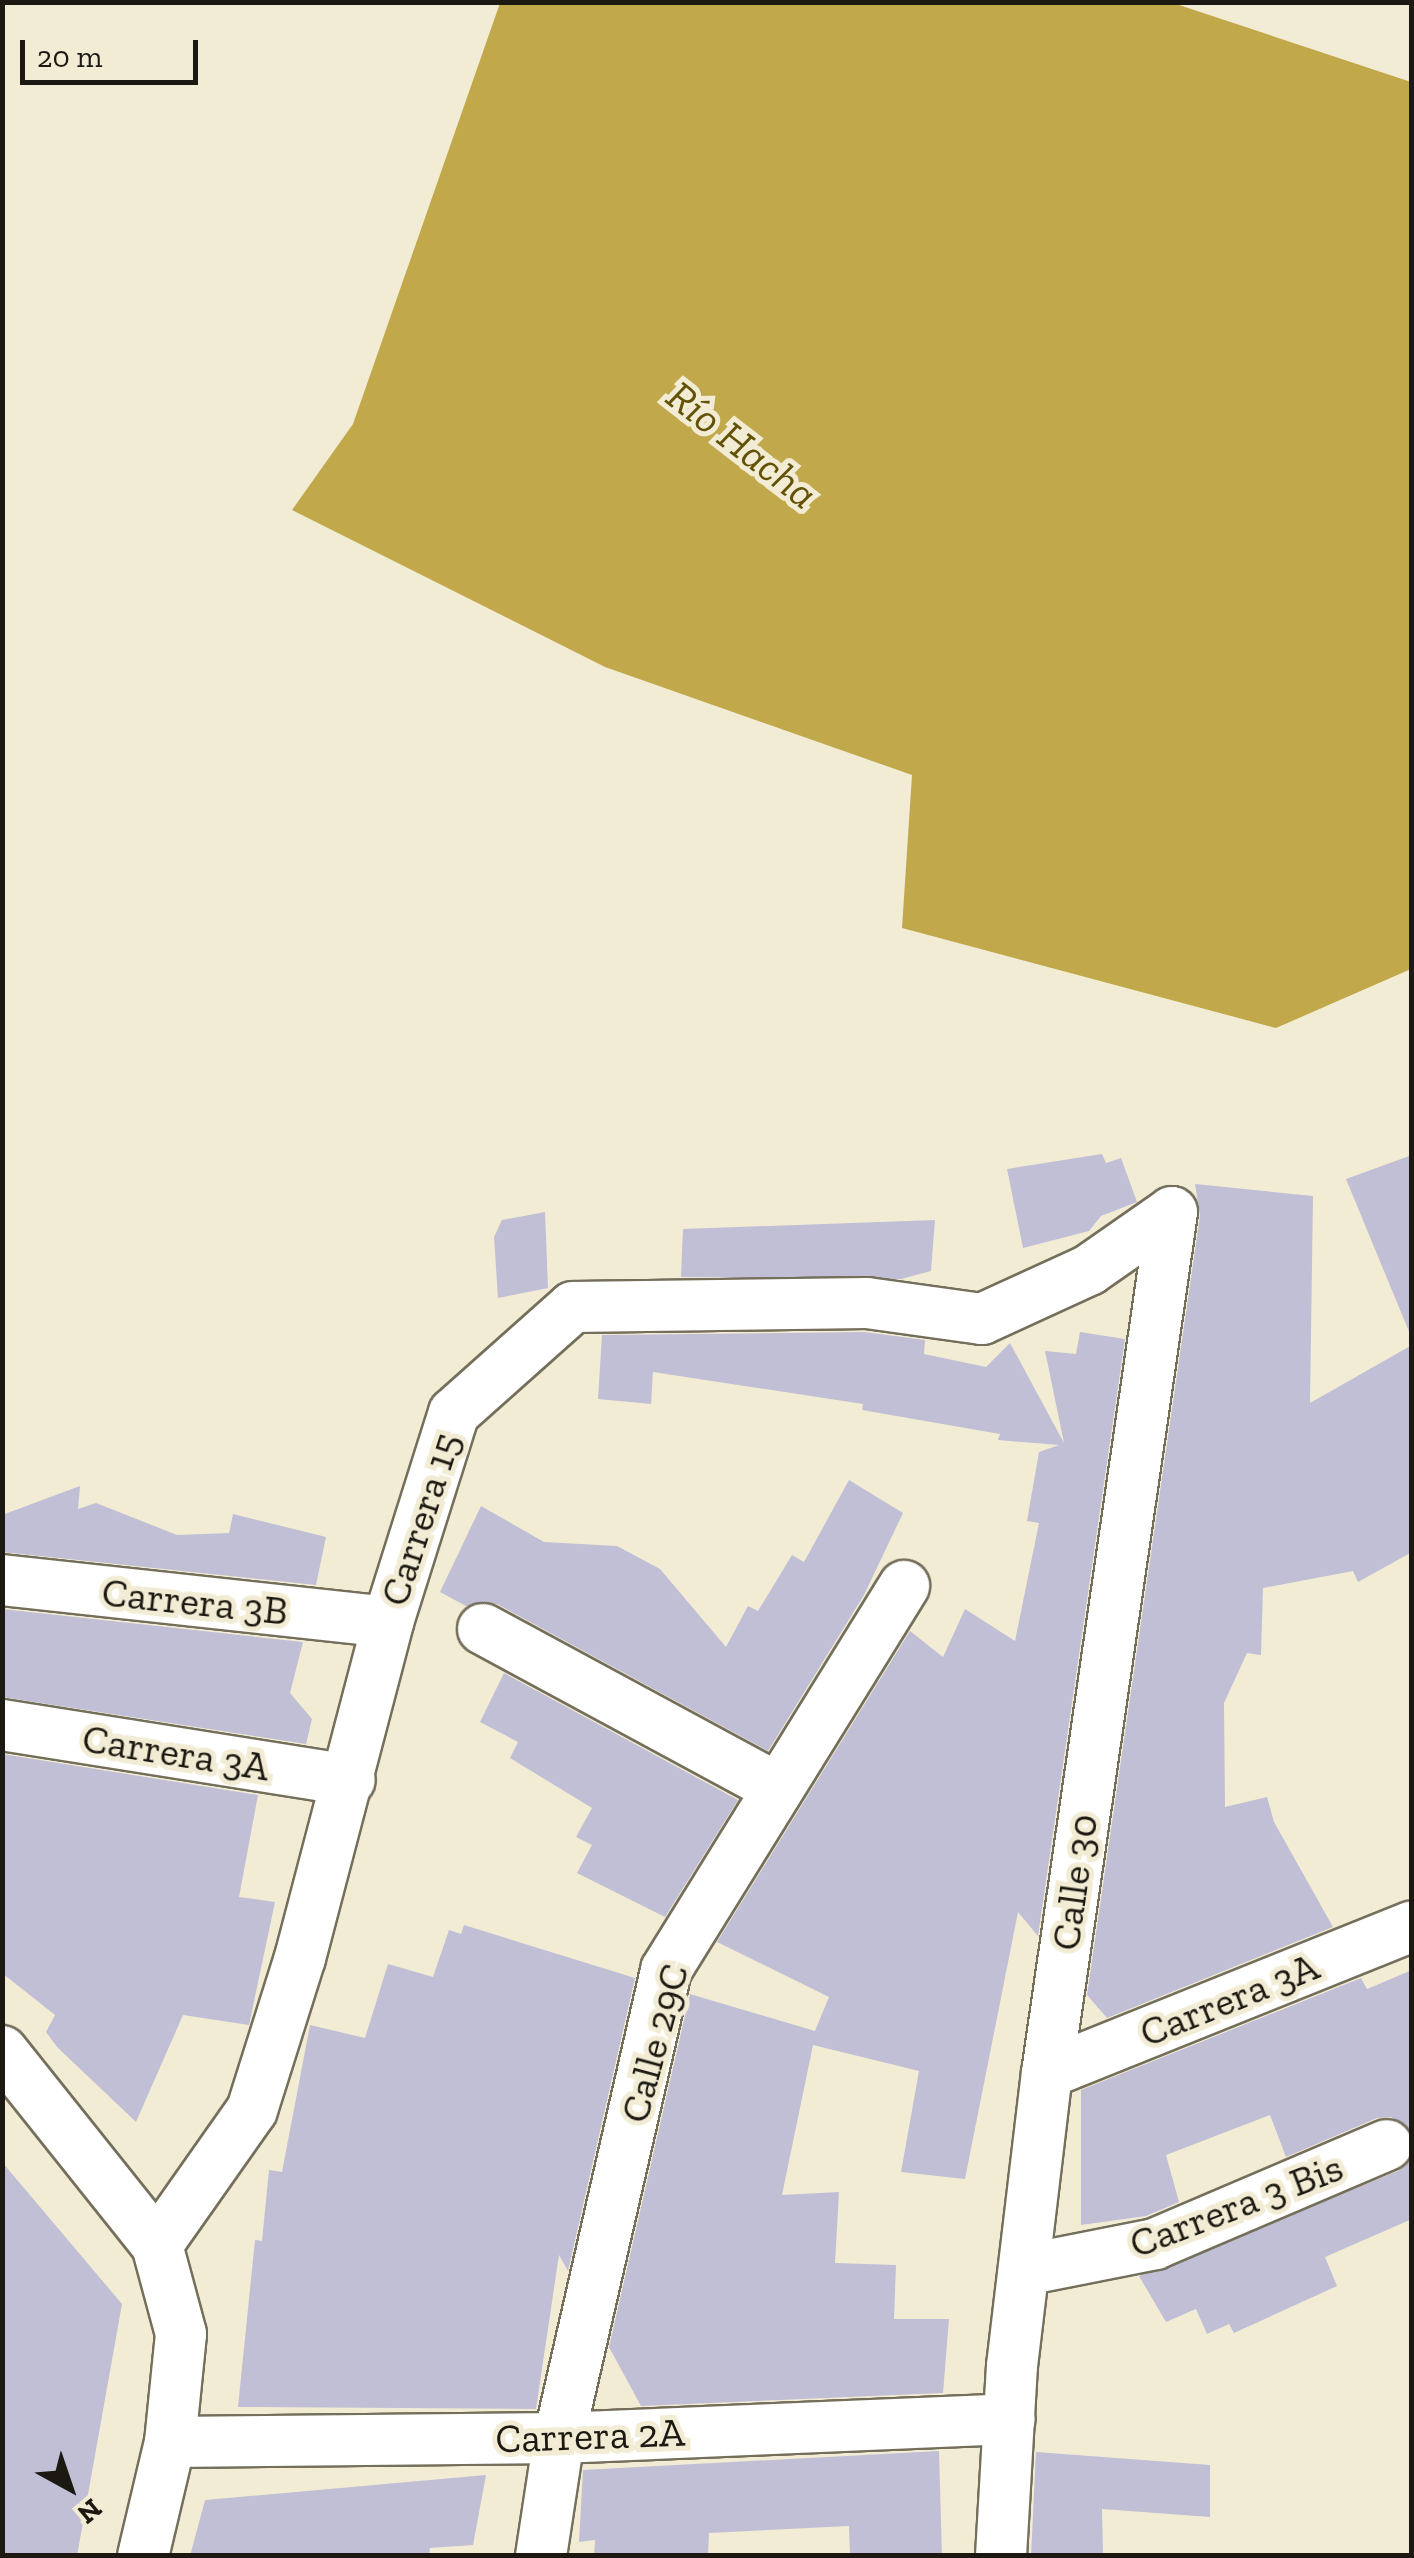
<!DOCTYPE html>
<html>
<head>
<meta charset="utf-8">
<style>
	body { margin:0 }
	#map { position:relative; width:1414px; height:2558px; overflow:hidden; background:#f2ecd5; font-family:"Zilla Slab",serif }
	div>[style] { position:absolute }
	.water>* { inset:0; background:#c1a84b }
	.building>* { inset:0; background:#c0bfd5 }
	.roads { filter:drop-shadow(2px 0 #746f5b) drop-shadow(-2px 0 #746f5b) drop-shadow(0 2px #746f5b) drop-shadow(0 -2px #746f5b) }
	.minor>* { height:50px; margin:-25px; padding:0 25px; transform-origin:25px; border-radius:25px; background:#fff }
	span { translate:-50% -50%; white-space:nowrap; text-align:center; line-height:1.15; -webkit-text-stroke:10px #f2ecd5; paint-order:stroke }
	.street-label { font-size:40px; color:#1b1911 }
	.water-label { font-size:42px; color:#635206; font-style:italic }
	.frame { position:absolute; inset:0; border:5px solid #1b1911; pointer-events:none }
	.north { position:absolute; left:20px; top:2438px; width:100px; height:100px; -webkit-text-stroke:8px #f2ecd5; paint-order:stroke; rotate:140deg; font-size:28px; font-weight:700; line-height:40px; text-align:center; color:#1b1911 }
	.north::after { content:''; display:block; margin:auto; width:35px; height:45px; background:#1b1911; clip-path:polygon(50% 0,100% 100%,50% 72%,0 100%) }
	.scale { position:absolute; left:20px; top:40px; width:178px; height:45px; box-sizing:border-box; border:5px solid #1b1911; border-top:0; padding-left:12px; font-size:30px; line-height:35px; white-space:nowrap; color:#1b1911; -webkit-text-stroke:8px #f2ecd5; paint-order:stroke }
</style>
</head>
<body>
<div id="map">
	<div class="water">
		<i style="clip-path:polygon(500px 3px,1173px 3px,1411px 82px,1411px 969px,1276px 1028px,902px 928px,912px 775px,605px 667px,292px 510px,353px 424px)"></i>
	</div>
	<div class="building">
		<i style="clip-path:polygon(1102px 1154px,1106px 1163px,1121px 1158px,1137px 1202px,1101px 1216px,1089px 1231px,1023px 1248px,1007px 1169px)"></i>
		<i style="clip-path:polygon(1412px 1155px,1412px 1333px,1410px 1334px,1346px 1179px)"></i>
		<i style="clip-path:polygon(1195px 1184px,1313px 1196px,1310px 1403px,1412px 1345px,1412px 1552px,1358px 1582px,1353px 1571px,1263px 1588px,1261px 1655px,1247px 1653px,1224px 1703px,1225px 1807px,1267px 1797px,1274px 1822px,1333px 1927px,1107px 2018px,1087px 1995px,1200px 1216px)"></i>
		<i style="clip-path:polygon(545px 1212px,548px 1288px,498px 1298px,494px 1237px,502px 1220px)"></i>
		<i style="clip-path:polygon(935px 1220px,931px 1271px,901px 1279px,681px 1277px,683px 1229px)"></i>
		<i style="clip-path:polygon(865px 1332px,925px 1340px,924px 1354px,986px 1367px,1010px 1343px,1064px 1443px,1045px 1351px,1076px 1354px,1080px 1332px,1125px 1339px,1038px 1936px,1018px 1912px,965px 2179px,901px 2172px,919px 2071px,813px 2045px,782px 2195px,839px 2192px,835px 2263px,896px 2265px,894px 2319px,949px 2319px,943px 2393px,641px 2406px,609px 2347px,690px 1994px,815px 2031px,829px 1997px,717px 1942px,910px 1631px,943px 1657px,965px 1609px,1015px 1641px,1039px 1523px,1027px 1521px,1039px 1452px,1059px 1445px,998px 1440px,1000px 1434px,862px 1410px,863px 1404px,653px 1372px,651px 1404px,598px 1399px,602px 1335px)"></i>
		<i style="clip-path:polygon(849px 1480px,903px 1513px,864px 1595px,768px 1751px,497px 1604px,466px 1606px,440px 1592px,481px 1506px,544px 1542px,617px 1546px,660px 1569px,726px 1647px,748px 1606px,758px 1611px,792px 1555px,804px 1562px)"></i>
		<i style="clip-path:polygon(80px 1486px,78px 1509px,96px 1503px,177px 1535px,229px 1533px,233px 1514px,326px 1537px,316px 1585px,2px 1552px,2px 1515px)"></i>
		<i style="clip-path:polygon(2px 1609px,303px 1642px,290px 1693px,312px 1719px,306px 1744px,2px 1697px)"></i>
		<i style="clip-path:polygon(504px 1673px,738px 1800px,665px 1917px,577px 1873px,592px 1845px,576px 1837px,592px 1808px,510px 1758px,518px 1742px,480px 1722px)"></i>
		<i style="clip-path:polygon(2px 1754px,258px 1795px,239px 1897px,275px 1902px,249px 2025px,183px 2015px,136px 2122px,57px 2047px,46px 2032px,55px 2015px,2px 1973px)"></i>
		<i style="clip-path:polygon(464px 1925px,635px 1978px,568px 2271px,559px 2255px,536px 2409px,238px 2407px,255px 2240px,262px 2241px,269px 2170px,282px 2172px,310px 2025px,365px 2038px,388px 1964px,433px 1977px,449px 1930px,461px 1934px)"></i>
		<i style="clip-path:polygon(1412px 1970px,1412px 2131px,1391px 2117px,1377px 2118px,1286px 2157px,1270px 2115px,1166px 2155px,1179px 2202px,1146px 2216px,1081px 2225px,1081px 2090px,1361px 1978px,1367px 1989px)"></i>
		<i style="clip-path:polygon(1412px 2159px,1412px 2219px,1325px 2257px,1337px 2286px,1234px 2333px,1229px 2324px,1207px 2334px,1196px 2309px,1166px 2322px,1139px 2276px,1398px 2171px)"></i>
		<i style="clip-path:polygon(2px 2162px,122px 2304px,77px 2556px,2px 2556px)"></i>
		<i style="clip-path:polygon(939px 2451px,942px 2556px,850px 2556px,849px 2526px,709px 2533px,708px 2556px,594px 2556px,595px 2540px,579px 2542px,583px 2470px)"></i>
		<i style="clip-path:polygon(1036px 2452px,1210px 2465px,1210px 2517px,1102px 2509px,1103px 2556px,1031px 2556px)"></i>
		<i style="clip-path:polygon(486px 2475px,473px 2545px,430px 2548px,429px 2556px,190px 2556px,205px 2500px)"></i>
	</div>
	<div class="roads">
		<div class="minor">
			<i style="left:2px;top:1580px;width:388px;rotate:6.2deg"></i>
			<i style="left:483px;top:1629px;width:332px;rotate:28.4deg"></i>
			<i style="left:2px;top:1725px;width:352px;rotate:9deg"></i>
			<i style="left:2px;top:2051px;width:248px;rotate:51.4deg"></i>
			<i style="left:157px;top:2245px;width:92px;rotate:74.9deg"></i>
			<i style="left:181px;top:2334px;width:109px;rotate:95.8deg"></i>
			<i style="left:170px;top:2442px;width:117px;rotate:103.3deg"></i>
			<i style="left:1047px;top:2073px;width:393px;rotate:-21.9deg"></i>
			<i style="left:157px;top:2245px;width:165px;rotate:-54.9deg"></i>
			<i style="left:252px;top:2110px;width:159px;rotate:-72.5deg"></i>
			<i style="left:300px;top:1958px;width:347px;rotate:-75.3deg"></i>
			<i style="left:388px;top:1622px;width:219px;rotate:-72.5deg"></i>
			<i style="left:454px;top:1413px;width:159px;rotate:-41.7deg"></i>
			<i style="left:573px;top:1307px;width:294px;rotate:-0.8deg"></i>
			<i style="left:867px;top:1303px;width:116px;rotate:7.9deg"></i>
			<i style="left:982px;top:1319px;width:118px;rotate:-24.6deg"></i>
			<i style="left:1089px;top:1270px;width:101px;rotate:-34.9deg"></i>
			<i style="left:1024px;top:2270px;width:134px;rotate:-11.2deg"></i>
			<i style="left:1155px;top:2244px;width:252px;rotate:-23.1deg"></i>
			<i style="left:170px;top:2442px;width:389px;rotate:-0.6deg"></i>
			<i style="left:559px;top:2438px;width:451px;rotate:-2.4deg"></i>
			<i style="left:541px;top:2556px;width:119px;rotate:-81.3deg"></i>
			<i style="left:559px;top:2438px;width:480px;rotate:-77.1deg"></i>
			<i style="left:666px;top:1970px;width:452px;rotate:-58.2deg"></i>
			<i style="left:1001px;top:2556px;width:190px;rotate:-86.7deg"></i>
			<i style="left:1012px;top:2366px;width:295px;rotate:-83.2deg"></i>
			<i style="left:1047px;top:2073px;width:870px;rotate:-81.74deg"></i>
		</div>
	</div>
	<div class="street-label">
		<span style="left:420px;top:1519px;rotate:-72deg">Carrera 15</span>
		<span style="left:195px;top:1601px;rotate:6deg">Carrera 3B</span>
		<span style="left:176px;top:1752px;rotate:9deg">Carrera 3A</span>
		<span style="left:1074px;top:1882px;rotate:-82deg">Calle 30</span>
		<span style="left:1229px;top:1999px;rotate:-22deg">Carrera 3A</span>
		<span style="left:654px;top:2043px;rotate:-75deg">Calle 29C</span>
		<span style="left:1236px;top:2205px;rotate:-21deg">Carrera 3 Bis</span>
		<span style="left:590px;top:2435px;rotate:-2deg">Carrera 2A</span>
	</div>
	<div class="water-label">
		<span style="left:742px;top:445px;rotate:38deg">Río Hacha</span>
	</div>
	<div class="frame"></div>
	<div class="north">N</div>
	<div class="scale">20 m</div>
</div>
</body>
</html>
